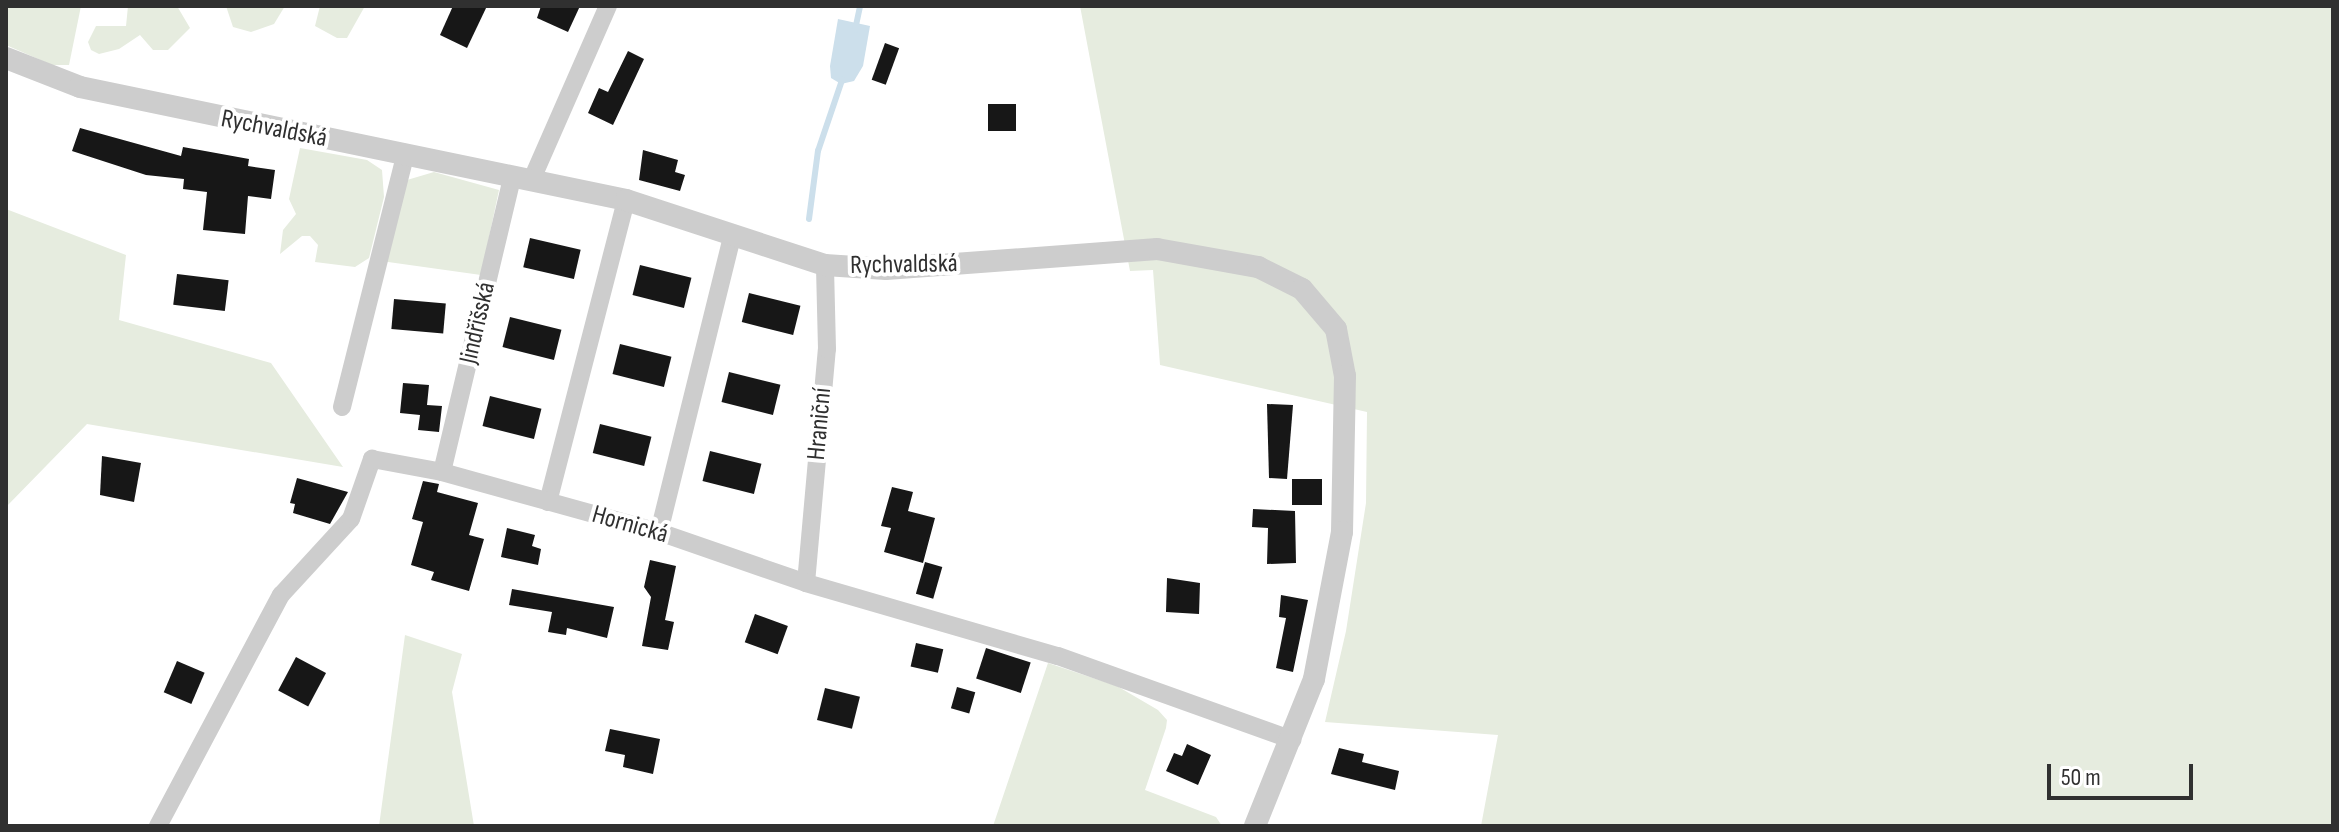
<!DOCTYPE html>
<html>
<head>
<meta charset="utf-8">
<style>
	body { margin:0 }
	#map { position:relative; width:2339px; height:832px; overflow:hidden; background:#fff; font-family:"Sofia Sans Condensed",sans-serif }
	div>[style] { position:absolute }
	.green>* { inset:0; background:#e6ecdf }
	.water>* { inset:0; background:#ccdfeb }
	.stream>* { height:6px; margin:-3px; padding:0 3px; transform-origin:3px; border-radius:3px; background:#ccdfeb }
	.building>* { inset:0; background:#171717; transform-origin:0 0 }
	.minor>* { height:18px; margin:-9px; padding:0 9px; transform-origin:9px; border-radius:9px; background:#cdcdcd }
	.tertiary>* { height:22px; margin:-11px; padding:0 11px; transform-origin:11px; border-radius:11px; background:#cdcdcd }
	span { translate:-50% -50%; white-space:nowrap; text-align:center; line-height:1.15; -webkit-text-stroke:8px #fff; paint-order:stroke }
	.street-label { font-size:26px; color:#303030 }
	.frame { position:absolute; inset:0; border:8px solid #303030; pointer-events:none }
	.scale { position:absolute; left:2047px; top:764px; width:146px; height:36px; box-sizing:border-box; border:4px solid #303030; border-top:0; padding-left:10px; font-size:24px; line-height:28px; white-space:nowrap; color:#303030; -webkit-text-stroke:6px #fff; paint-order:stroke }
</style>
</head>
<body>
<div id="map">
	<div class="green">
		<i style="clip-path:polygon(8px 6px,81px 6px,69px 65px,52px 65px,6px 45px)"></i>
		<i style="clip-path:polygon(128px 6px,177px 6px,190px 28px,168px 50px,153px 50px,140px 35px,119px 49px,99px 54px,91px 50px,88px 42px,96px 26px,126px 26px)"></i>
		<i style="clip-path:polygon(226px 6px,285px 6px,274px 24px,251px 32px,233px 27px)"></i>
		<i style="clip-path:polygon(320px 6px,365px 6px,347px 38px,337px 38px,315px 26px)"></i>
		<i style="clip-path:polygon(1080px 6px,2333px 6px,2333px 826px,1481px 826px,1498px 735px,1325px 722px,1346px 631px,1366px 503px,1367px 412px,1160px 365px,1153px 270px,1130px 271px)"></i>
		<i style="clip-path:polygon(300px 148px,367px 160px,382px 170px,384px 197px,369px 258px,355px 267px,315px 262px,318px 245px,310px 236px,302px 236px,280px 254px,283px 230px,296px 214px,289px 199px)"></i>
		<i style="clip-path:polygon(434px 172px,499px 190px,481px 275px,381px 261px,407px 180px)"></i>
		<i style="clip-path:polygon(6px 209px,126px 255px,119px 320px,271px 363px,343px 467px,87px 424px,6px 507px)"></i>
		<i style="clip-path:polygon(405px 635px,462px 654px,452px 692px,474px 826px,379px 826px)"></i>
		<i style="clip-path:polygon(1048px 663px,1117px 686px,1158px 710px,1167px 720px,1166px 728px,1145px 790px,1216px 817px,1222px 826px,993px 826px)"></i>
	</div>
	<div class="water">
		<i style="clip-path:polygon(838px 19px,870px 26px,863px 66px,854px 81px,841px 84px,831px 78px,830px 66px)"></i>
	</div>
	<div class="stream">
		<i style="left:855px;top:30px;width:25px;rotate:-78deg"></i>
		<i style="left:809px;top:219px;width:69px;rotate:-82.5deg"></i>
		<i style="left:818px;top:151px;width:75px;rotate:-71.3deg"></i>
	</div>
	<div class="building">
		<i style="clip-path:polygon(453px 6px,487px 6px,467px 48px,440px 35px)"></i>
		<i style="clip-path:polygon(541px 6px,580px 6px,568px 32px,537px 18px)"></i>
		<i style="left:885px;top:43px;width:15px;height:39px;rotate:20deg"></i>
		<i style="clip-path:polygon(628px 51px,644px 59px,613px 125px,588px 113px,599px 88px,608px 92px)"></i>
		<i style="left:988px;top:104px;width:28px;height:27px"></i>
		<i style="clip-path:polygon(80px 128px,181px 156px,183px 147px,249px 159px,248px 166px,275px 170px,271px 199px,248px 196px,245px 234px,203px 230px,207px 192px,183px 189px,184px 179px,146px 175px,72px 151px)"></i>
		<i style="clip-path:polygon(643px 150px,678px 160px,675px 172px,685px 175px,680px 191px,639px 180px)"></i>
		<i style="left:530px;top:238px;width:52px;height:30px;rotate:13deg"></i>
		<i style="left:640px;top:265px;width:53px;height:31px;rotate:14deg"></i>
		<i style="left:177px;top:274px;width:52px;height:31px;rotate:7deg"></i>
		<i style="left:749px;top:293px;width:53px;height:30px;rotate:14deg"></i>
		<i style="left:394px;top:299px;width:52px;height:30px;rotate:5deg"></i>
		<i style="left:510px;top:317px;width:53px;height:31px;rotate:14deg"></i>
		<i style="left:620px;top:344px;width:53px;height:31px;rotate:14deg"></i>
		<i style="left:729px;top:372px;width:53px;height:31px;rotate:14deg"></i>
		<i style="clip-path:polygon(403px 383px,429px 385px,427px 405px,442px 406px,439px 432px,418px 430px,420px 415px,400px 413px)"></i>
		<i style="left:490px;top:396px;width:53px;height:31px;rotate:14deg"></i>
		<i style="clip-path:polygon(1267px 404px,1293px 405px,1287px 479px,1269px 478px)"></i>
		<i style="left:600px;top:424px;width:53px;height:30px;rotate:14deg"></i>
		<i style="left:710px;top:451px;width:53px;height:31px;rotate:14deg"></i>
		<i style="clip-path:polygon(102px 456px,141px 463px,134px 502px,100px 495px)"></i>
		<i style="clip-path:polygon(297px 478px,348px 492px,330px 524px,293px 513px,295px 504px,290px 503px)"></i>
		<i style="left:1292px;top:479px;width:30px;height:26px"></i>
		<i style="clip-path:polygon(423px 481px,439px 484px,437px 492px,478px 503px,469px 535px,484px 539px,469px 591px,431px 580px,434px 572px,411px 565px,423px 522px,412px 519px)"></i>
		<i style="clip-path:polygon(892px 487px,913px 492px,908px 511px,935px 518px,923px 563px,884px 552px,891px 528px,881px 526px)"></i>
		<i style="clip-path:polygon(1253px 509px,1295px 511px,1296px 563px,1267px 564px,1268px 528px,1252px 527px)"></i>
		<i style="clip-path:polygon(507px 528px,535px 535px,532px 546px,541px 549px,538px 565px,501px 557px)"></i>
		<i style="clip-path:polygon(650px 560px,676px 566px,665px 620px,674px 622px,668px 650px,642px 646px,651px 597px,644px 587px)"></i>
		<i style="left:925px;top:562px;width:18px;height:33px;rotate:16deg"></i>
		<i style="clip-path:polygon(1167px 578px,1200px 583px,1199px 614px,1166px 612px)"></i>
		<i style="clip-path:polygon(512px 589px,614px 607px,607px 638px,567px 628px,566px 635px,548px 632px,552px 612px,509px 605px)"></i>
		<i style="clip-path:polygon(1281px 595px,1308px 600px,1293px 672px,1276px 668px,1286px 618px,1279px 617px)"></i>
		<i style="left:755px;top:614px;width:35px;height:30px;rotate:20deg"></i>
		<i style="left:916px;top:643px;width:28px;height:24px;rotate:13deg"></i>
		<i style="left:986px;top:648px;width:47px;height:32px;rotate:18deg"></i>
		<i style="left:296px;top:657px;width:34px;height:38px;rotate:28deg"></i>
		<i style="left:177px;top:661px;width:30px;height:34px;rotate:23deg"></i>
		<i style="left:957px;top:687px;width:19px;height:22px;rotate:16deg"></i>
		<i style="left:825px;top:688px;width:36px;height:33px;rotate:14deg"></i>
		<i style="clip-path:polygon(610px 729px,660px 739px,653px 774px,623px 767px,625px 755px,605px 751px)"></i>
		<i style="clip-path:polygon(1187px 744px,1211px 755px,1198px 785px,1166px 771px,1174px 753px,1182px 756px)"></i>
		<i style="clip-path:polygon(1339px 748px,1364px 754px,1362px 762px,1399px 771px,1395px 790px,1331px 774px)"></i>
	</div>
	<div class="minor">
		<i style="left:532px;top:179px;width:189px;rotate:-66.3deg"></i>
		<i style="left:342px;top:407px;width:262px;rotate:-75.9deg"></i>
		<i style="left:442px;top:472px;width:305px;rotate:-76.6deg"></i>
		<i style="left:548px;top:502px;width:312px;rotate:-75.5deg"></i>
		<i style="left:659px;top:532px;width:305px;rotate:-76.1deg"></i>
		<i style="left:806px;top:583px;width:235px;rotate:-84.9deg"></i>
		<i style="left:827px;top:349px;width:84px;rotate:-91.4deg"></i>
		<i style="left:158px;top:826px;width:262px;rotate:-62deg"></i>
		<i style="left:281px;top:595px;width:103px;rotate:-47.4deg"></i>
		<i style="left:351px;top:519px;width:64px;rotate:-70.7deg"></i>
		<i style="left:372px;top:459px;width:71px;rotate:10.5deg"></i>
		<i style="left:442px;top:472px;width:225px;rotate:15.5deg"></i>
		<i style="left:659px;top:532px;width:156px;rotate:19.1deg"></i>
		<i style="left:806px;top:583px;width:262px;rotate:16.2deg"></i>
		<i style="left:1058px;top:656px;width:249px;rotate:19.7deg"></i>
	</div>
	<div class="tertiary">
		<i style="left:6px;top:58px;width:79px;rotate:21.4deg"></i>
		<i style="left:80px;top:87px;width:558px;rotate:11.69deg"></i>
		<i style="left:626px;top:200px;width:209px;rotate:18.1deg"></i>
		<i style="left:825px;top:265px;width:61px;rotate:3.8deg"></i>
		<i style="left:886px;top:269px;width:272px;rotate:-4.2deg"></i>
		<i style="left:1157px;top:249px;width:103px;rotate:10.1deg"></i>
		<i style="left:1258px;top:267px;width:49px;rotate:26.6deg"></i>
		<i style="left:1302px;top:289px;width:52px;rotate:49.6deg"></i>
		<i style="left:1336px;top:329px;width:48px;rotate:79.2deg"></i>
		<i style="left:1345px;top:376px;width:156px;rotate:91.1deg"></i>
		<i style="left:1342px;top:532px;width:150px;rotate:100.8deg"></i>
		<i style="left:1314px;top:679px;width:158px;rotate:111.9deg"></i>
	</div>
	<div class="street-label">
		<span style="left:274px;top:129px;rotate:11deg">Rychvaldská</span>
		<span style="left:904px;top:265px;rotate:-1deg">Rychvaldská</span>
		<span style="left:478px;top:323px;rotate:-77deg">Jindřišská</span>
		<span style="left:820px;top:424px;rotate:-85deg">Hraniční</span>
		<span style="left:630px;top:525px;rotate:16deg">Hornická</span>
	</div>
	<div class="frame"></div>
	<div class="scale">50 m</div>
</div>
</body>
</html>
